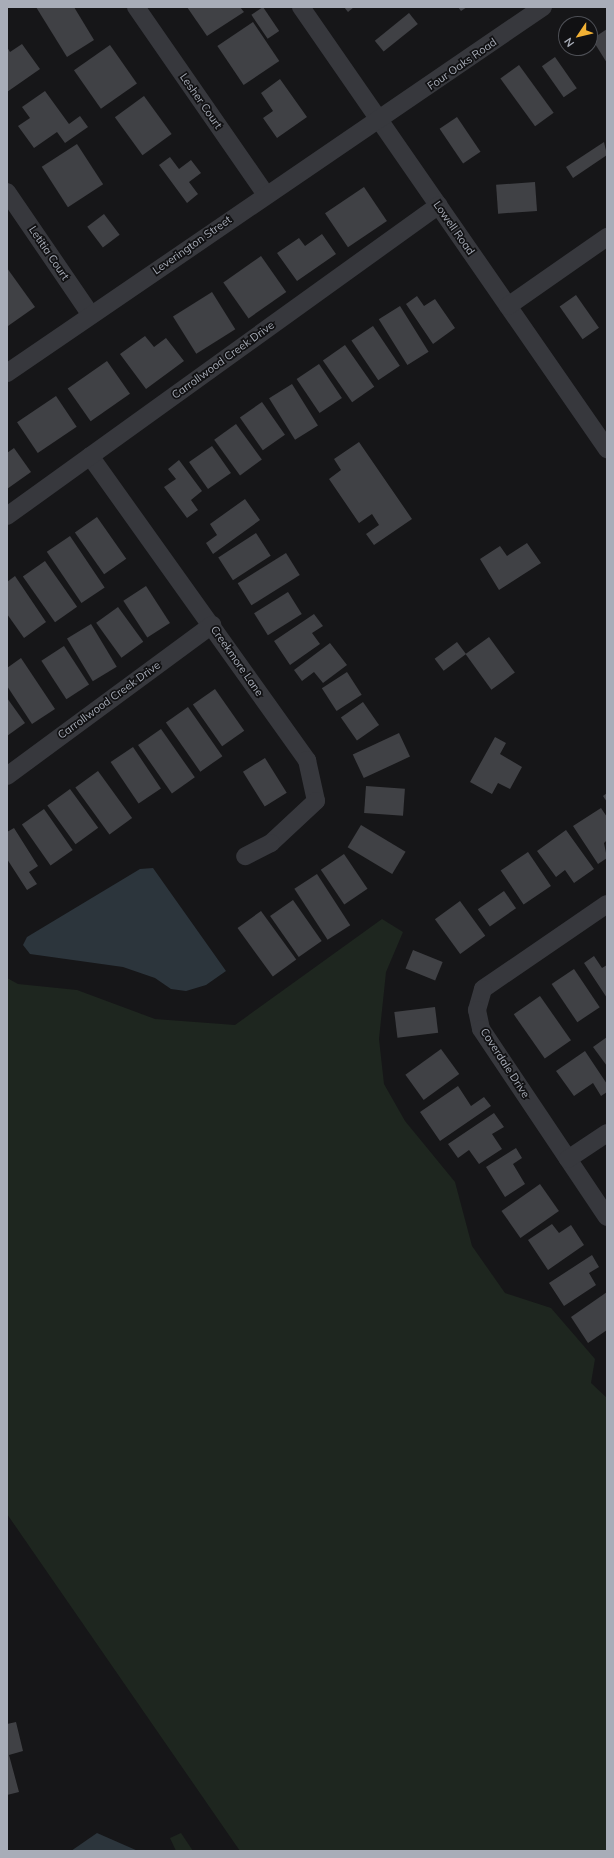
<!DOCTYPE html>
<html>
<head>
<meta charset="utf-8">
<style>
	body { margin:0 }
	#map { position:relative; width:614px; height:1858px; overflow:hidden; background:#161618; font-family:Mulish,sans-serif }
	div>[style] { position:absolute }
	.green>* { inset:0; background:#1e261f }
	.water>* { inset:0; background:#2c353c }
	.building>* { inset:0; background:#404145; transform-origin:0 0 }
	.minor>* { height:18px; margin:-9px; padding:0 9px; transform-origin:9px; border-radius:9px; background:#37383d }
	span { translate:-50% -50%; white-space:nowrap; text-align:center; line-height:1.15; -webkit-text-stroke:3.5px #111113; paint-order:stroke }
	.street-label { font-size:11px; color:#a8adb8 }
	.frame { position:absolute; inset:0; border:8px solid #a8adb8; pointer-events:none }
	.north { position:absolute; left:558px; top:16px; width:40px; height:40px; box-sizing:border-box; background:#111113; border:1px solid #4d4f55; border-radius:50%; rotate:235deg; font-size:11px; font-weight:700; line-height:16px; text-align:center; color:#a8adb8 }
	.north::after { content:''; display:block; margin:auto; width:14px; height:18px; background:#f2b134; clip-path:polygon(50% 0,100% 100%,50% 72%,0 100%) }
</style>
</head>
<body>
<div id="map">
	<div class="green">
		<i style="clip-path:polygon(382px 919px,403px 932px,386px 972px,379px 1039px,384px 1084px,405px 1121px,455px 1182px,472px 1246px,505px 1293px,551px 1308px,595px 1359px,591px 1383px,607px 1398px,607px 1851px,240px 1851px,7px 1514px,7px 978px,18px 984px,77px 990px,155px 1019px,235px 1025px)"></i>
		<i style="clip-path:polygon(181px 1833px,193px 1851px,176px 1851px,170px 1838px)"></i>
	</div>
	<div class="water">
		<i style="clip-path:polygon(153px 868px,226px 971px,206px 985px,186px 991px,171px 989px,155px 978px,123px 967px,30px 954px,23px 945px,27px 937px,140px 869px)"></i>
		<i style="clip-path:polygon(97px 1833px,138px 1851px,71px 1851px)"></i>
	</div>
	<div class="building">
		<i style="clip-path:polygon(36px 7px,74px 7px,94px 40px,67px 57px)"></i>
		<i style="clip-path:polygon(187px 7px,240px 7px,244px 12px,207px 36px)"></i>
		<i style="left:263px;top:7px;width:29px;height:14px;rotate:56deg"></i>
		<i style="clip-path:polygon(344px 7px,354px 7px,348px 12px)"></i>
		<i style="clip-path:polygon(458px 7px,467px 7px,461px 11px)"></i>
		<i style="left:409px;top:13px;width:14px;height:44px;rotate:51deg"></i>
		<i style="left:253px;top:22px;width:47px;height:43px;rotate:56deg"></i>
		<i style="clip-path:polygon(607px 29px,607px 63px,592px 39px)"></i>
		<i style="clip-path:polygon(22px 44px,40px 69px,7px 92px,7px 47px,10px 52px)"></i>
		<i style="left:110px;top:45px;width:47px;height:44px;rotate:55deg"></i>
		<i style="left:555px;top:57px;width:38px;height:16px;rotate:55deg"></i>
		<i style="left:519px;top:65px;width:59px;height:23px;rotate:54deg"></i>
		<i style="clip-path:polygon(280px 79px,307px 117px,277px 138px,263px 118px,273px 111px,261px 93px)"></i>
		<i style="clip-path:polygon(45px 91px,69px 124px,80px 116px,88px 127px,65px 143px,57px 132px,34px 148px,18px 126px,30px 118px,22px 107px)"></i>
		<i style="left:144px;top:96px;width:47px;height:36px;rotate:54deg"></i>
		<i style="left:457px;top:117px;width:42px;height:21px;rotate:56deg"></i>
		<i style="clip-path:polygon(604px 142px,607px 155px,573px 178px,566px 167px)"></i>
		<i style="left:77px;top:144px;width:48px;height:42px;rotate:57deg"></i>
		<i style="clip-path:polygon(170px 157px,179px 169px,191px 160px,201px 173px,189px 182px,198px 194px,187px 203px,159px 165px)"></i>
		<i style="left:535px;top:182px;width:29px;height:39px;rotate:86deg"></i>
		<i style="left:364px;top:187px;width:41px;height:47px;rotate:56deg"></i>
		<i style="left:104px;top:214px;width:26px;height:21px;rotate:53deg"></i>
		<i style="clip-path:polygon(322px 234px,336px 254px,297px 281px,277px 253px,299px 238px,305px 246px)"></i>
		<i style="left:261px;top:256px;width:44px;height:46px;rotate:55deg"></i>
		<i style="clip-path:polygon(7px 268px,35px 307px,8px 326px,7px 324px)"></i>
		<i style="left:212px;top:292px;width:44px;height:46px;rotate:58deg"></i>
		<i style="left:576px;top:295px;width:40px;height:20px;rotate:55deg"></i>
		<i style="clip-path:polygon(417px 296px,424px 306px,435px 299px,455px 328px,433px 344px,406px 304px)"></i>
		<i style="left:400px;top:306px;width:54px;height:25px;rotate:58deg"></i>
		<i style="left:373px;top:326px;width:48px;height:26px;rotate:56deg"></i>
		<i style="clip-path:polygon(145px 336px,154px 347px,166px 338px,184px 361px,146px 389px,120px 354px)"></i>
		<i style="left:345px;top:345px;width:51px;height:27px;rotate:55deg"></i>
		<i style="left:107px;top:361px;width:40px;height:48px;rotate:55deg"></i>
		<i style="left:319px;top:364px;width:41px;height:27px;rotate:56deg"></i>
		<i style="left:292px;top:384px;width:49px;height:27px;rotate:58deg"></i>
		<i style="left:56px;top:396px;width:37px;height:47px;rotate:56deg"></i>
		<i style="left:262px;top:402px;width:40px;height:27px;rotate:55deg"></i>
		<i style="left:236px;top:424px;width:44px;height:27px;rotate:54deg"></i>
		<i style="clip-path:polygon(359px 442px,412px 519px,374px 545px,366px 534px,379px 525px,372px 514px,359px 523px,329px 479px,341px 470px,334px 459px)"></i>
		<i style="left:212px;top:446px;width:33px;height:28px;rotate:55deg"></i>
		<i style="clip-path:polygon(14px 448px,31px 472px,7px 489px,7px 453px)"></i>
		<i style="clip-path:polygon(179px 460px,202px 491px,191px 500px,198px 510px,187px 518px,164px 487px,176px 479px,168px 469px)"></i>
		<i style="clip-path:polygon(245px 499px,260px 520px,213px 554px,206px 543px,217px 535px,210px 524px)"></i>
		<i style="left:97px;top:517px;width:51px;height:27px;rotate:55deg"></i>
		<i style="left:256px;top:533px;width:27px;height:45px;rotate:57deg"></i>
		<i style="left:70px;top:536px;width:62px;height:28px;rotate:56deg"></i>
		<i style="clip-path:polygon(527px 543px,541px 563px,499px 590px,480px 559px,500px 546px,507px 556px)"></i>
		<i style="left:286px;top:553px;width:26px;height:57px;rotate:58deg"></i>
		<i style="left:45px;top:561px;width:56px;height:27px;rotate:55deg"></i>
		<i style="clip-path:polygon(15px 576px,46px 622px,24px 638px,7px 614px,7px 582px)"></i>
		<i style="left:146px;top:586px;width:44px;height:27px;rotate:57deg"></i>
		<i style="left:288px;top:592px;width:26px;height:40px;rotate:58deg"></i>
		<i style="left:118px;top:607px;width:43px;height:27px;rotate:54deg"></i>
		<i style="clip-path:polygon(314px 614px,323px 626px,312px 633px,320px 644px,290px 665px,274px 641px)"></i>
		<i style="left:91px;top:624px;width:50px;height:28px;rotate:59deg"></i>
		<i style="left:489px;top:637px;width:44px;height:29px;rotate:54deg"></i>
		<i style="left:457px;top:642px;width:15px;height:28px;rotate:53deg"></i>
		<i style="clip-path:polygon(330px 643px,347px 665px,323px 683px,314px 672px,302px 681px,294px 670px)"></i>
		<i style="left:64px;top:646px;width:46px;height:27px;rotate:57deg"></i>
		<i style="clip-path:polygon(21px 658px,55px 709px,32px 724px,7px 686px,7px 668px)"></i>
		<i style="left:347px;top:672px;width:27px;height:30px;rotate:57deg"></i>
		<i style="left:215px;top:689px;width:51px;height:27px;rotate:55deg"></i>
		<i style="clip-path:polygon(7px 698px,25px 723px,7px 736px)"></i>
		<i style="left:363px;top:702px;width:28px;height:27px;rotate:55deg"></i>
		<i style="left:188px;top:707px;width:60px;height:27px;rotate:55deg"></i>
		<i style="left:161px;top:729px;width:59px;height:28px;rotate:55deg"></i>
		<i style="left:399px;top:733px;width:26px;height:51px;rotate:65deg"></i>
		<i style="clip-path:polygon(495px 737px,506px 743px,500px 754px,522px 767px,510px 789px,498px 783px,492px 794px,470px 782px)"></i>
		<i style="left:133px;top:747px;width:50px;height:27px;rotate:56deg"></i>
		<i style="left:265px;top:758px;width:41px;height:26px;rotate:58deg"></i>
		<i style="left:98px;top:771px;width:58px;height:28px;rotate:54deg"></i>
		<i style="left:366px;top:786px;width:39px;height:27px;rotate:4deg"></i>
		<i style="left:70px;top:789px;width:48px;height:28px;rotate:54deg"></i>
		<i style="clip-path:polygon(607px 793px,607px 802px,603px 796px)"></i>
		<i style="clip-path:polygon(601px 808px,607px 817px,607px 840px,604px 843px,607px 858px,598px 864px,573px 826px)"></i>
		<i style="left:44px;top:809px;width:50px;height:27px;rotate:55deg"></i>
		<i style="left:361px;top:825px;width:52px;height:26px;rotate:31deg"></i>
		<i style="clip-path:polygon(14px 828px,38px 866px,29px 872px,37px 884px,27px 890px,7px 859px,7px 832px)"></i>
		<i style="clip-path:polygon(566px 830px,594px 869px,574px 883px,565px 870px,556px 877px,537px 851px)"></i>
		<i style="left:528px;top:852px;width:41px;height:33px;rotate:56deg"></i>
		<i style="left:344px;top:854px;width:42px;height:28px;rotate:56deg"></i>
		<i style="left:317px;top:874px;width:61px;height:27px;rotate:57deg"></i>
		<i style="left:504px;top:891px;width:21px;height:32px;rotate:55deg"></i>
		<i style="left:293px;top:900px;width:50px;height:28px;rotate:55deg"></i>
		<i style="left:460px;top:901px;width:43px;height:31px;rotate:54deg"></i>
		<i style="left:261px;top:911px;width:60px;height:29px;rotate:54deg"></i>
		<i style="left:413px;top:950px;width:32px;height:20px;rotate:22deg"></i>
		<i style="clip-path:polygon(594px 956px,602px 968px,607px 965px,607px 998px,584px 963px)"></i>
		<i style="left:574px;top:969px;width:46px;height:27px;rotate:56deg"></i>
		<i style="left:540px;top:996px;width:54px;height:32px;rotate:55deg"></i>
		<i style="left:435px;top:1007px;width:26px;height:41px;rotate:83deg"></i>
		<i style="clip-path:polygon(607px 1037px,607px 1066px,593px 1047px)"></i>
		<i style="left:441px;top:1049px;width:31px;height:44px;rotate:54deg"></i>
		<i style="clip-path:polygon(585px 1051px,607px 1084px,607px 1092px,601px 1096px,593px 1083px,574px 1096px,556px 1071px)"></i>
		<i style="clip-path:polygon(458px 1086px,471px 1106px,484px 1097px,491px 1106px,440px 1141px,420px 1112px)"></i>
		<i style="clip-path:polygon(494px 1113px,504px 1127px,492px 1134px,502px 1149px,479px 1164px,469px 1150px,458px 1158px,448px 1144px)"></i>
		<i style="clip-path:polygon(516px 1148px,522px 1158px,513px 1164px,525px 1184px,505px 1197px,486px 1167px)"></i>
		<i style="left:540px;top:1184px;width:33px;height:47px;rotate:55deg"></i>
		<i style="clip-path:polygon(552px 1224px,559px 1233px,571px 1225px,584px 1245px,548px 1270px,528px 1240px)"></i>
		<i style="clip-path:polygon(592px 1255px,599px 1267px,589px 1273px,596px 1285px,564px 1306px,549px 1283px)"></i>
		<i style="clip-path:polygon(607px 1292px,607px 1330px,588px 1343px,571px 1317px)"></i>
		<i style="clip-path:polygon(16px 1722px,23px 1751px,9px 1755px,19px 1792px,7px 1795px,7px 1724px)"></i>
	</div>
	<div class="minor">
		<i style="left:136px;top:7px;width:229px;rotate:55.3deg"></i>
		<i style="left:301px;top:7px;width:538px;rotate:55.3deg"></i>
		<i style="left:7px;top:192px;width:149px;rotate:55.7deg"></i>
		<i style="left:508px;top:306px;width:121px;rotate:-34.9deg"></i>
		<i style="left:7px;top:373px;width:649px;rotate:-34.33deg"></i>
		<i style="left:90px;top:456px;width:374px;rotate:54.5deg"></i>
		<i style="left:307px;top:760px;width:42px;rotate:77.6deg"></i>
		<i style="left:316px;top:801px;width:62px;rotate:137deg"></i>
		<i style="left:271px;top:843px;width:29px;rotate:153deg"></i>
		<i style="left:7px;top:516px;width:532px;rotate:-35.75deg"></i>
		<i style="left:7px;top:776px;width:255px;rotate:-36.4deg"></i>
		<i style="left:607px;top:904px;width:150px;rotate:145.6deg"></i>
		<i style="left:483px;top:989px;width:22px;rotate:106deg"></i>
		<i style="left:477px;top:1010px;width:19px;rotate:78deg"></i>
		<i style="left:481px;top:1029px;width:226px;rotate:56.2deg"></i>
		<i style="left:568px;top:1159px;width:47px;rotate:-33.7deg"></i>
	</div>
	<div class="street-label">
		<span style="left:462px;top:64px;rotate:-35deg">Four Oaks Road</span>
		<span style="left:201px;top:101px;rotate:55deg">Lesher Court</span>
		<span style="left:454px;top:228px;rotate:55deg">Lowell Road</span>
		<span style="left:192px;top:245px;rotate:-35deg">Leverington Street</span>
		<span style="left:49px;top:253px;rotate:56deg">Letitia Court</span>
		<span style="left:223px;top:360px;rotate:-36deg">Carrollwood Creek Drive</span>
		<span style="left:237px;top:661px;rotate:55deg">Creekmore Lane</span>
		<span style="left:109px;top:700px;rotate:-36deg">Carrollwood Creek Drive</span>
		<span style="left:505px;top:1063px;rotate:57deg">Coverdale Drive</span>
	</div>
	<div class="frame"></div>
	<div class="north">N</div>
</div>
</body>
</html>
